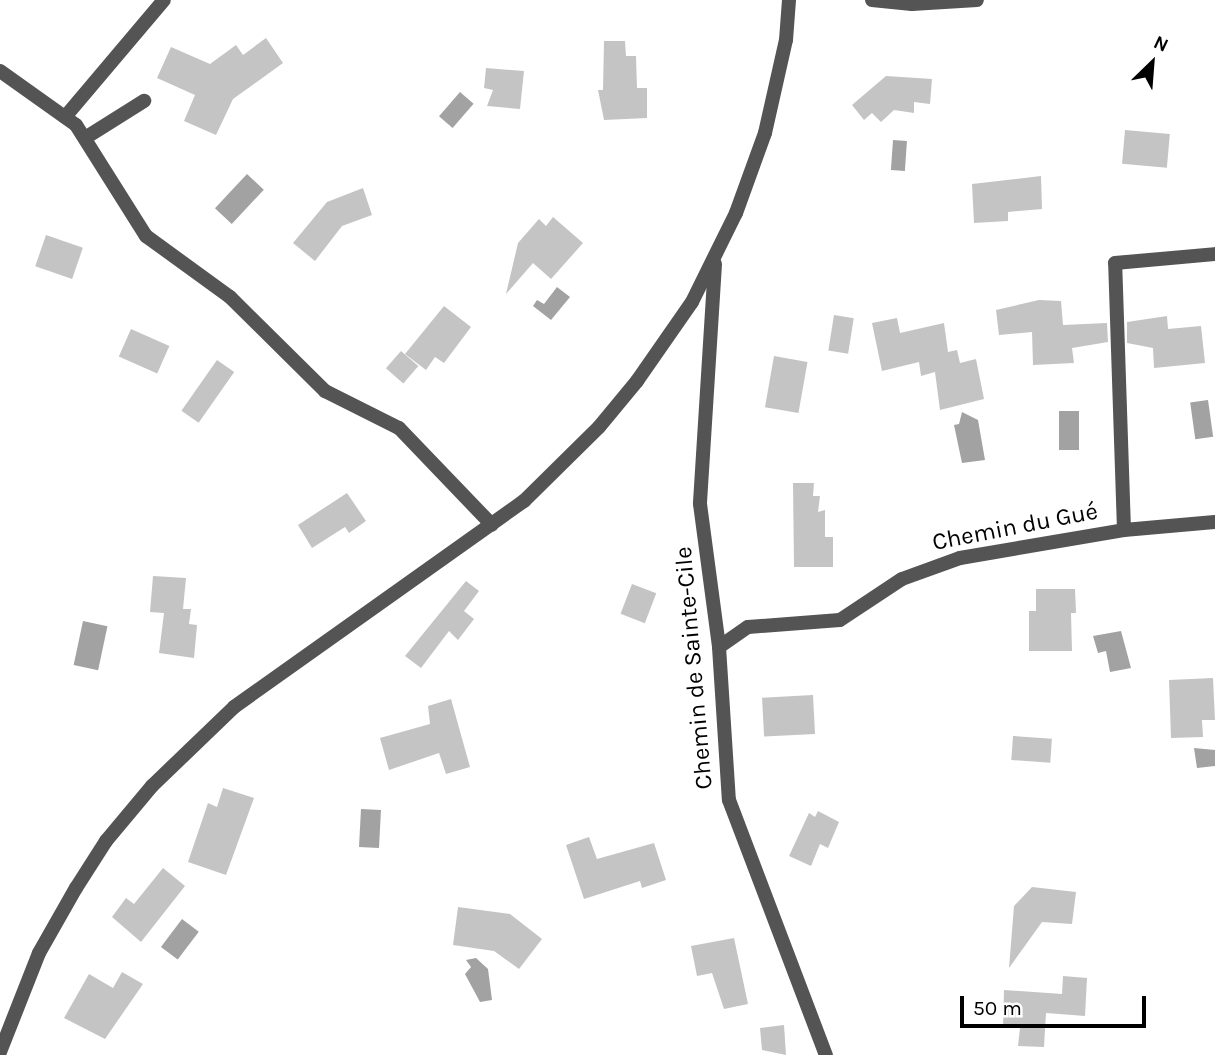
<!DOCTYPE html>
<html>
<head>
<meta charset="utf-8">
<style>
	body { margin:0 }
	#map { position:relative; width:1215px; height:1055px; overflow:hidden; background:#fff; font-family:Karla,sans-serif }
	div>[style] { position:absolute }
	.water>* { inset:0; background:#a2a2a2; transform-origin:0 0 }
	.building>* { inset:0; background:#c4c4c4; transform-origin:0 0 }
	.service>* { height:14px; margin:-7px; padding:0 7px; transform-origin:7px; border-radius:7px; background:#545454 }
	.minor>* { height:14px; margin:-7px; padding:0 7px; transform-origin:7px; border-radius:7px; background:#545454 }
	span { translate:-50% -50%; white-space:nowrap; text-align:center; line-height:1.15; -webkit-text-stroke:5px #fff; paint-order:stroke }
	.street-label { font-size:24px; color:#000 }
	.north { position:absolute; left:1117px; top:28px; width:70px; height:70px; -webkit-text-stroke:5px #fff; paint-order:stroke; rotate:25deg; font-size:19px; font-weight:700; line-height:28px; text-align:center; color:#000 }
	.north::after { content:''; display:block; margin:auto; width:24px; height:32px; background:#000; clip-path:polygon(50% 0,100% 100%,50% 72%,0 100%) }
	.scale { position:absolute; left:960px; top:996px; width:186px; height:32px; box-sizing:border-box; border:4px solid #000; border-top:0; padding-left:9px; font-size:21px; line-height:24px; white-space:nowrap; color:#000; -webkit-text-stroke:5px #fff; paint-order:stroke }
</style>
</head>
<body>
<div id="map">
	<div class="water">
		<i style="left:460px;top:92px;width:18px;height:32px;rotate:41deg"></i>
		<i style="left:893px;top:140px;width:14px;height:30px;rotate:4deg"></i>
		<i style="left:247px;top:174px;width:23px;height:47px;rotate:43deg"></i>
		<i style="clip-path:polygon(557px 287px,570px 297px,551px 320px,533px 306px,537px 300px,544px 304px)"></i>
		<i style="left:1208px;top:400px;width:37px;height:18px;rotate:82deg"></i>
		<i style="left:1059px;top:411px;width:20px;height:39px"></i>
		<i style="clip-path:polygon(962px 412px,978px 420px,985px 460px,962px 463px,954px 425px,959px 424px)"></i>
		<i style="left:83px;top:621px;width:25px;height:45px;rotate:12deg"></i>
		<i style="clip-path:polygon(1121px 631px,1131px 668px,1110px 672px,1106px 651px,1098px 653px,1093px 636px)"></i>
		<i style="clip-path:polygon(1194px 748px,1215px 750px,1215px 766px,1197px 768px)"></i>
		<i style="left:361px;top:809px;width:20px;height:38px;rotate:3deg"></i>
		<i style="left:182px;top:919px;width:21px;height:35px;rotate:37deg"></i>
		<i style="clip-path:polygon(476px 958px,488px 969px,492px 1000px,480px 1002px,465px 974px,471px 967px,466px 960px)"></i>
	</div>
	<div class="building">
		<i style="clip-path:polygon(266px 38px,283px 63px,233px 99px,216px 135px,184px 121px,195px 95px,157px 78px,171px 47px,210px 64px,236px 45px,243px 55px)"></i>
		<i style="clip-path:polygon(604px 41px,625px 41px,626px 56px,636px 56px,637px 88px,647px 88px,647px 118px,604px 120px,598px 90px,603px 90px)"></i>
		<i style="clip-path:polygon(486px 68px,524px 71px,520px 109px,487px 106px,493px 90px,484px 88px)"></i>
		<i style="clip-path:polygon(886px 76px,932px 79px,930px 104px,914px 102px,914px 113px,894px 110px,881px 122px,872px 113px,864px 120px,852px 105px)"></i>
		<i style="left:1125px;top:130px;width:45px;height:34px;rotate:5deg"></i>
		<i style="clip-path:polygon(1041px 176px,1042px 209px,1008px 212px,1008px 221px,974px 223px,972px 184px)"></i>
		<i style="clip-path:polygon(363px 188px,372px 215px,342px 226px,315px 261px,293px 243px,327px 202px)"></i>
		<i style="clip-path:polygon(553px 217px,583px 243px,551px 279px,533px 263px,506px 294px,518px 243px,539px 219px,546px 226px)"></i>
		<i style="left:46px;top:235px;width:39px;height:33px;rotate:19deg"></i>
		<i style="clip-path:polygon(1039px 300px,1061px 301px,1063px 325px,1107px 323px,1108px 342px,1072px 348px,1074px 363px,1033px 365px,1032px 332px,999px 335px,996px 310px)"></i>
		<i style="clip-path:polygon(444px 306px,471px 327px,444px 363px,435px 357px,426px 370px,405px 354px)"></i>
		<i style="left:834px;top:315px;width:20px;height:36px;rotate:9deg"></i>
		<i style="clip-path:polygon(1167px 316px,1168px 329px,1201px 326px,1205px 363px,1154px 368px,1153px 348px,1127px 343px,1127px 322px)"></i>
		<i style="clip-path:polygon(897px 318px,900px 333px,944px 323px,948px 352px,957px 350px,960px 363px,976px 359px,984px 399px,940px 410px,935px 372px,921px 376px,919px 362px,882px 371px,872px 323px)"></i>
		<i style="left:131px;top:329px;width:42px;height:30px;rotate:24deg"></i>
		<i style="left:401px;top:351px;width:23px;height:23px;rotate:41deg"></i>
		<i style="left:774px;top:356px;width:34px;height:52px;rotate:10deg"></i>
		<i style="left:217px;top:360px;width:21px;height:62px;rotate:35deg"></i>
		<i style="clip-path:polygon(793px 483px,814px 483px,813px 496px,820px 496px,818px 512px,825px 510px,825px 537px,833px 537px,833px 567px,794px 567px)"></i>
		<i style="clip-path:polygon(347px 493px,366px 521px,349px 533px,345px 527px,312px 548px,298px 525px)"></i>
		<i style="clip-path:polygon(153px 576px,186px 578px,183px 609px,191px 609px,189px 624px,197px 625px,194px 658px,159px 653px,164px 613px,150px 612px)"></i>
		<i style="clip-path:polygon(466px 581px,479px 591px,464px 611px,474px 619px,458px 640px,449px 631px,421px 668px,405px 656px)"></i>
		<i style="left:632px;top:584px;width:26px;height:32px;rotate:21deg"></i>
		<i style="clip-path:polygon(1036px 589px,1075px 589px,1076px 613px,1071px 613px,1072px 651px,1029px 651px,1029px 611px,1036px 611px)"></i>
		<i style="clip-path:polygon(1213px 678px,1215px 720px,1202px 720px,1203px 737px,1171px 738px,1169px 680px)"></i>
		<i style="left:813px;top:695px;width:39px;height:51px;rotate:87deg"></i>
		<i style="clip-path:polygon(451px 699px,470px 767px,446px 774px,439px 753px,389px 770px,380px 738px,430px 724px,428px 706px)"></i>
		<i style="left:1013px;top:736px;width:39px;height:24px;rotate:4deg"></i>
		<i style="clip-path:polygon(223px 788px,254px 798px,226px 875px,188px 862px,208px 803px,217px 807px)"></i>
		<i style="clip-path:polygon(818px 811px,839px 822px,828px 848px,820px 844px,811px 866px,789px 856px,809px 813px,815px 817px)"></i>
		<i style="clip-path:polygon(589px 837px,597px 859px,654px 843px,666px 880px,642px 888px,640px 881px,584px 899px,566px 845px)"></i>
		<i style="clip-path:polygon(163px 868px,185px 886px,141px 942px,112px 917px,126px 898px,134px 904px)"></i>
		<i style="clip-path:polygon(1032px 887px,1076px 892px,1072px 924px,1042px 922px,1009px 968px,1014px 906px)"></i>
		<i style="clip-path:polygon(458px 907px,510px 914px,542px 939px,519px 969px,494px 951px,453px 945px)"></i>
		<i style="clip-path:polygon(734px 938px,748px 1004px,724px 1009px,712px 973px,697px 976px,691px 946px)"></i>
		<i style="clip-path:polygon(122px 972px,143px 984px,105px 1039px,64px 1018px,89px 974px,113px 988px)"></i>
		<i style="clip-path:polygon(1063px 976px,1087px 978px,1085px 1016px,1046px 1013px,1044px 1047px,1018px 1046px,1020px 1028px,1003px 1027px,1004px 990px,1062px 994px)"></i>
		<i style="clip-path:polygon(784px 1025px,786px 1055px,762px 1050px,760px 1028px)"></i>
	</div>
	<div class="service">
		<i style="left:65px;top:117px;width:153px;rotate:-49.8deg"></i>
		<i style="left:85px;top:138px;width:70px;rotate:-32.1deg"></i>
	</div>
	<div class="minor">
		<i style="left:872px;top:0;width:40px;rotate:5.7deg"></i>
		<i style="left:912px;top:4px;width:65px;rotate:-3.5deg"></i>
		<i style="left:0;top:71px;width:93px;rotate:35.4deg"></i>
		<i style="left:76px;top:125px;width:131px;rotate:57.8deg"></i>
		<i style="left:146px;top:236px;width:104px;rotate:36deg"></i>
		<i style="left:230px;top:297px;width:134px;rotate:44.7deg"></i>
		<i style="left:325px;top:391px;width:83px;rotate:26.6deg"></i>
		<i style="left:399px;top:428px;width:134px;rotate:46.2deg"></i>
		<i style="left:715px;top:264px;width:240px;rotate:93.6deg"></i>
		<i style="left:700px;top:504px;width:144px;rotate:82.4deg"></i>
		<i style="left:719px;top:647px;width:153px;rotate:86.3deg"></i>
		<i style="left:729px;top:800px;width:273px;rotate:69.2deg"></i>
		<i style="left:1124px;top:530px;width:267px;rotate:-91.9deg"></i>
		<i style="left:1115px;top:263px;width:100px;rotate:-5.1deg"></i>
		<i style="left:719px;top:647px;width:35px;rotate:-35deg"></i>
		<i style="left:748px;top:627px;width:92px;rotate:-4.4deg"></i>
		<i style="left:840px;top:620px;width:74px;rotate:-33.5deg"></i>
		<i style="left:902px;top:579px;width:62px;rotate:-19.9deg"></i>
		<i style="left:960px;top:558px;width:166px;rotate:-9.7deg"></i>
		<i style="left:1124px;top:530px;width:91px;rotate:-5deg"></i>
		<i style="left:0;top:1052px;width:106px;rotate:-68.5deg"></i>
		<i style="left:39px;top:953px;width:75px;rotate:-60.4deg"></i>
		<i style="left:76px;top:888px;width:56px;rotate:-57.4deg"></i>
		<i style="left:106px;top:841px;width:72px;rotate:-50.1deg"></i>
		<i style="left:152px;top:786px;width:114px;rotate:-43.9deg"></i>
		<i style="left:234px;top:707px;width:356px;rotate:-35.4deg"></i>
		<i style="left:524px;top:501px;width:105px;rotate:-44.6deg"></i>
		<i style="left:599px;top:427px;width:60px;rotate:-50.4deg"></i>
		<i style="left:637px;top:381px;width:96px;rotate:-55.2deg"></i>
		<i style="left:692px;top:302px;width:99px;rotate:-63.7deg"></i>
		<i style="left:736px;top:213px;width:85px;rotate:-70.1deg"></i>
		<i style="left:765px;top:133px;width:95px;rotate:-77.3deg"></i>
		<i style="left:786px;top:40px;width:40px;rotate:-85.7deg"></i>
	</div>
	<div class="street-label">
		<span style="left:1015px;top:527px;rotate:-11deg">Chemin du Gué</span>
		<span style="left:694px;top:668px;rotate:-95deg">Chemin de Sainte-Cile</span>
	</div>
	<div class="north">N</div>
	<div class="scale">50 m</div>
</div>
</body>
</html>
